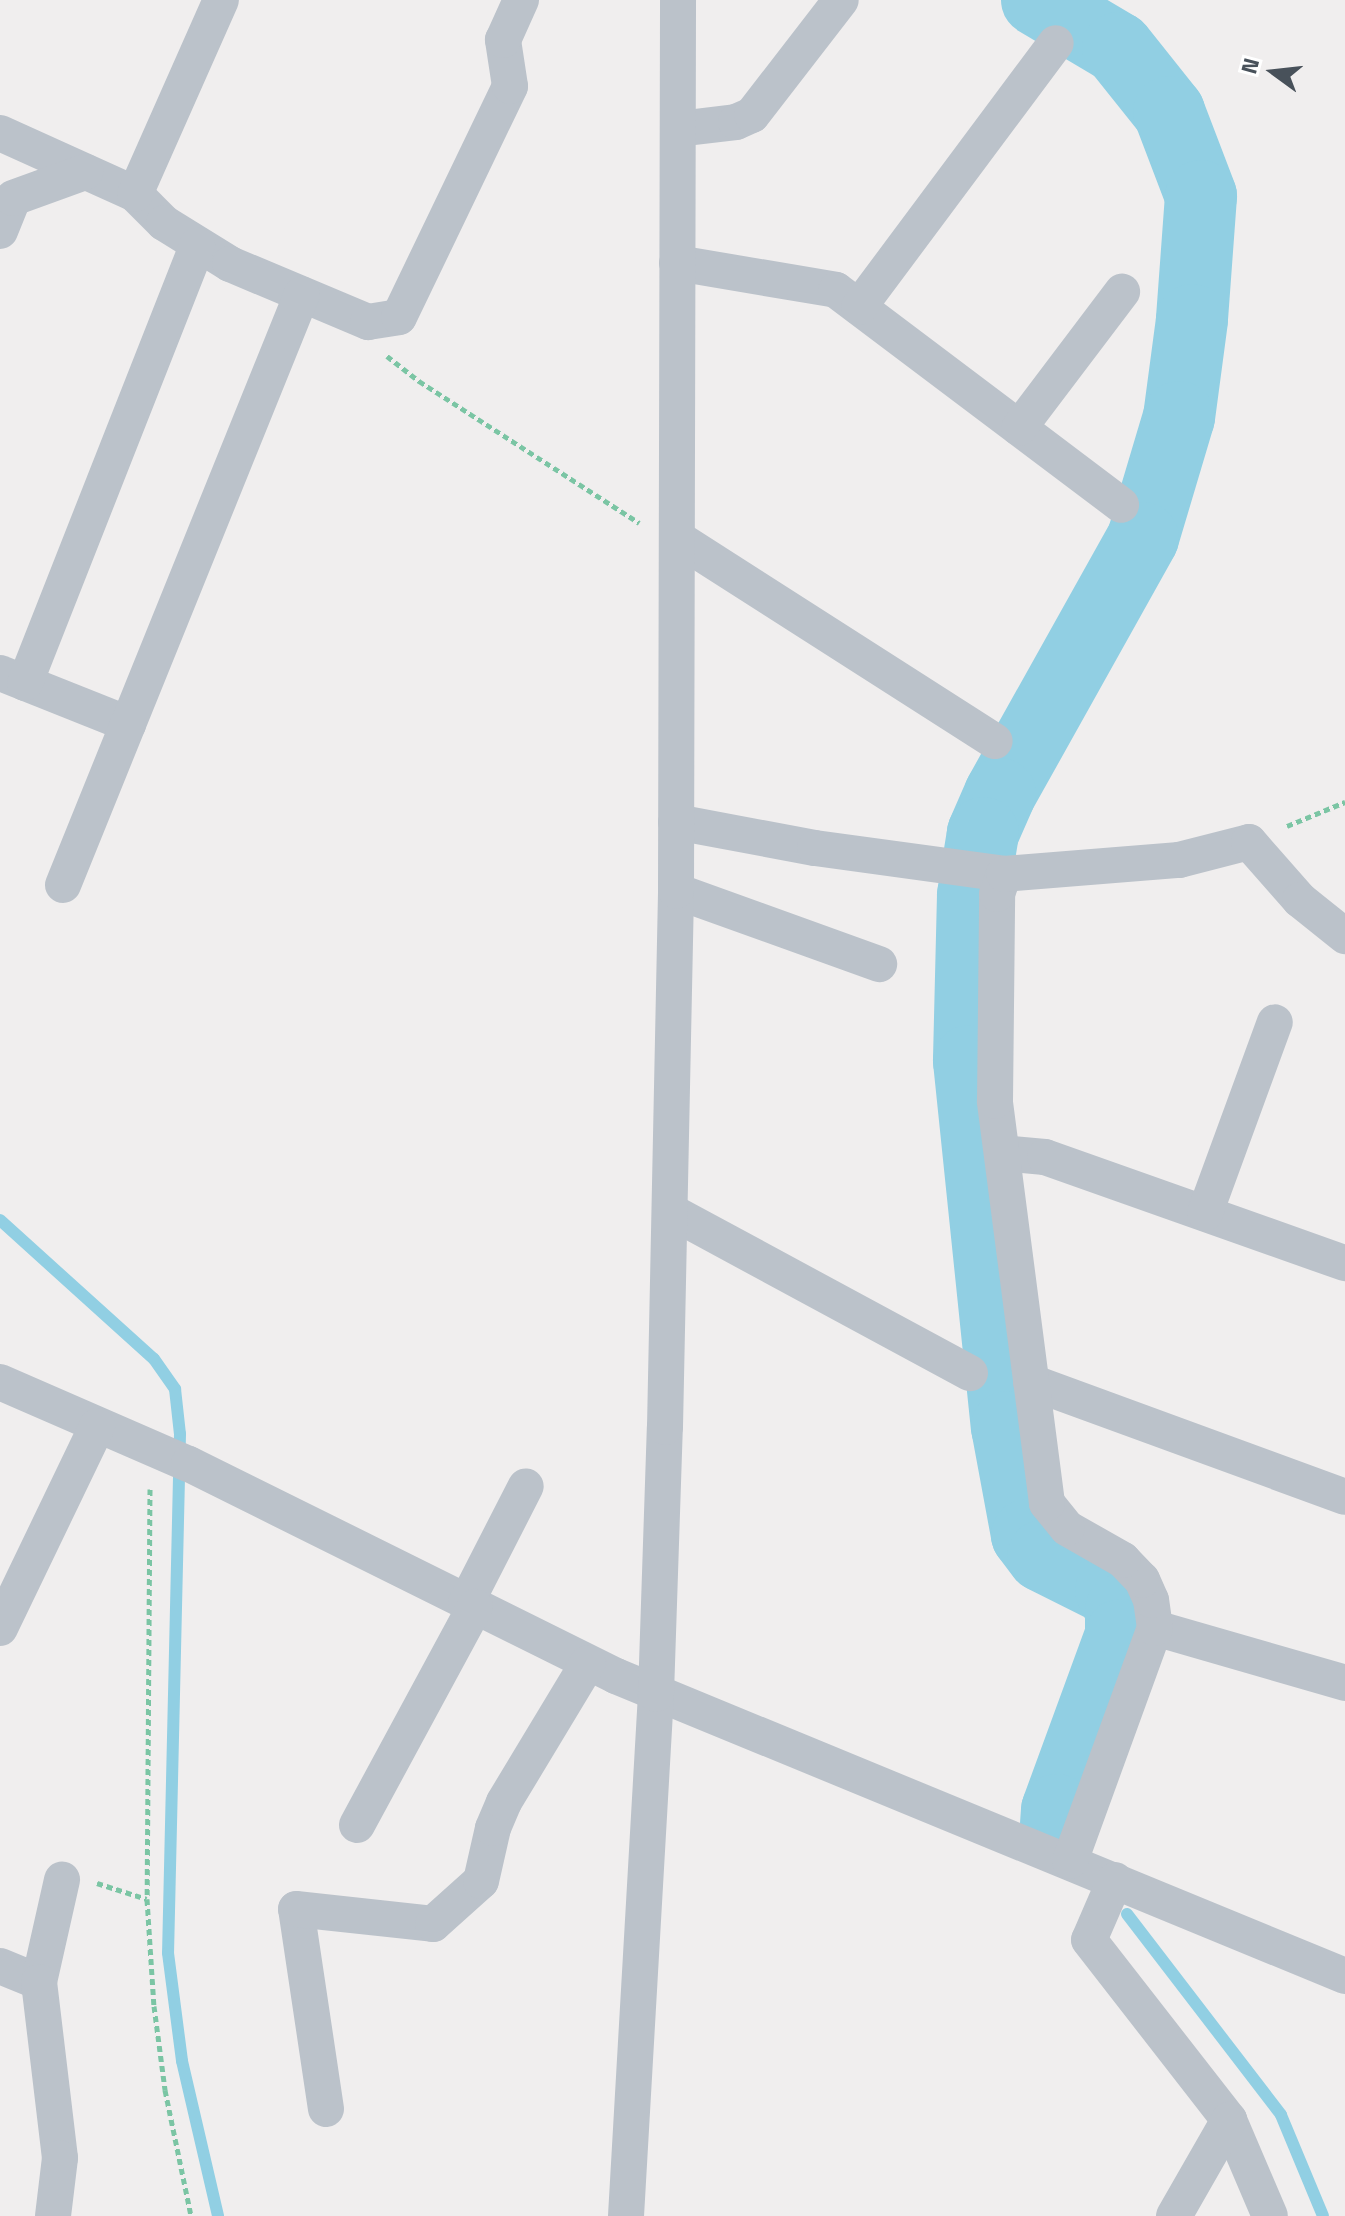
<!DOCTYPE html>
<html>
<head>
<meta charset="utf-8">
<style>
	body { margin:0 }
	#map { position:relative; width:1345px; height:2216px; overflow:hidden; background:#f0eeee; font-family:"Titillium Web",sans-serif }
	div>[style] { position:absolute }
	.stream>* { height:12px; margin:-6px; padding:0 6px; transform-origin:6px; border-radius:6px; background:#91cfe3 }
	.river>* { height:72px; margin:-36px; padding:0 36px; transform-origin:36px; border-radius:36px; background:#91cfe3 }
	.path>* { height:5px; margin-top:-2.5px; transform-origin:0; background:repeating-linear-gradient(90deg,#7bc5a4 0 6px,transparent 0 10px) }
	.street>* { height:36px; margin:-18px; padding:0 18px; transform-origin:18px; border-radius:18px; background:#bbc2ca }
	span { translate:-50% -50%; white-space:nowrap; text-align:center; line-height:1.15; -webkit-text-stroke:7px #fff; paint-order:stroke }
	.north { position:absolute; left:1233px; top:32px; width:80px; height:80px; -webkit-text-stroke:6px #fff; paint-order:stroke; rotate:285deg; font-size:22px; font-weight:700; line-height:32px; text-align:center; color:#48515a }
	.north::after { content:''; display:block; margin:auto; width:28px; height:36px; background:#48515a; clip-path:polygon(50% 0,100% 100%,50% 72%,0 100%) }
</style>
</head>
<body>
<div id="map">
	<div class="stream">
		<i style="left:0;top:1220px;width:207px;rotate:42.1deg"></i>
		<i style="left:154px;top:1359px;width:37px;rotate:55deg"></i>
		<i style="left:175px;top:1389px;width:45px;rotate:83.7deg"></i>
		<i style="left:180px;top:1434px;width:519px;rotate:91.32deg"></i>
		<i style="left:168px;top:1953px;width:109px;rotate:82.6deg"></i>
		<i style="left:182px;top:2061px;width:159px;rotate:76.9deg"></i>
		<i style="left:1127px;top:1914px;width:253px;rotate:52.5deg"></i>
		<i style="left:1281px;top:2115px;width:109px;rotate:67.4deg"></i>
	</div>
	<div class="river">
		<i style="left:1037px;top:0;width:94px;rotate:30.7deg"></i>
		<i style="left:1118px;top:48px;width:82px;rotate:51.4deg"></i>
		<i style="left:1169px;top:112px;width:90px;rotate:69.1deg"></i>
		<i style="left:1201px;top:196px;width:124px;rotate:94.2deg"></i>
		<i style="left:1192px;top:320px;width:98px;rotate:97.6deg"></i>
		<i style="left:1179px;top:417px;width:126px;rotate:106.6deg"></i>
		<i style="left:1143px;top:538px;width:293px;rotate:119.2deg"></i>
		<i style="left:1000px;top:794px;width:43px;rotate:113.6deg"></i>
		<i style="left:983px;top:833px;width:63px;rotate:99.2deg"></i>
		<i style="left:973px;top:895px;width:166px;rotate:91.4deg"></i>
		<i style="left:969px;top:1061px;width:368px;rotate:84.1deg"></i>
		<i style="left:1007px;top:1427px;width:110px;rotate:79.5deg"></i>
		<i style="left:1027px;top:1535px;width:26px;rotate:53deg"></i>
		<i style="left:1043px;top:1556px;width:76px;rotate:26.6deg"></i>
		<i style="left:1111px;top:1590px;width:22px;rotate:63deg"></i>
		<i style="left:1121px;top:1610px;width:25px;rotate:90deg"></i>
		<i style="left:1121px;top:1635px;width:186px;rotate:110.1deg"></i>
		<i style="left:1057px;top:1810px;width:14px;rotate:94deg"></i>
	</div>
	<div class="path">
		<i style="left:387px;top:356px;width:41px;rotate:38deg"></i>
		<i style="left:419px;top:381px;width:262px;rotate:32.8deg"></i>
		<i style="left:1287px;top:826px;width:63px;rotate:-22.5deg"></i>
		<i style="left:150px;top:1489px;width:410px;rotate:90.4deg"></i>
		<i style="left:147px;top:1899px;width:107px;rotate:86.3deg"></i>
		<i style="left:154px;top:2006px;width:85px;rotate:82.5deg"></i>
		<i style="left:165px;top:2090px;width:129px;rotate:78.3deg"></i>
		<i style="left:97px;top:1883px;width:52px;rotate:17.7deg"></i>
	</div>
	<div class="street">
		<i style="left:678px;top:129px;width:58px;rotate:-6.9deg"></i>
		<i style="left:736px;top:122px;width:17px;rotate:-24deg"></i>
		<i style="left:752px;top:115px;width:145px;rotate:-52.3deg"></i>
		<i style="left:0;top:133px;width:148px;rotate:24.3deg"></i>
		<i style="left:135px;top:194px;width:41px;rotate:45deg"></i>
		<i style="left:164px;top:223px;width:78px;rotate:31.8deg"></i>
		<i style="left:230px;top:264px;width:150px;rotate:22.8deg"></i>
		<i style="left:368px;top:322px;width:31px;rotate:-9deg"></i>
		<i style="left:399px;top:317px;width:256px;rotate:-64.3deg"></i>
		<i style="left:510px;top:86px;width:47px;rotate:-98.7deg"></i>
		<i style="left:503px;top:40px;width:44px;rotate:-65.8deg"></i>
		<i style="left:135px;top:194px;width:212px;rotate:-66.1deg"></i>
		<i style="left:0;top:231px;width:35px;rotate:-68deg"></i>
		<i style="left:13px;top:198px;width:77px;rotate:-19.9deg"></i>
		<i style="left:677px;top:263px;width:161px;rotate:9.6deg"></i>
		<i style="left:836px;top:290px;width:357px;rotate:37deg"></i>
		<i style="left:859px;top:307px;width:329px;rotate:-53.3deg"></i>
		<i style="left:1019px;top:428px;width:171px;rotate:-52.9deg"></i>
		<i style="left:677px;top:538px;width:377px;rotate:32.6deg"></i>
		<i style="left:0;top:673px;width:138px;rotate:21.7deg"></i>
		<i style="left:25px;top:683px;width:470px;rotate:-68.5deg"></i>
		<i style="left:676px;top:822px;width:141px;rotate:10.6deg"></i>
		<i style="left:815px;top:848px;width:191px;rotate:7.8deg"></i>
		<i style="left:63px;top:885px;width:637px;rotate:-67.98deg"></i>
		<i style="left:676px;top:891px;width:216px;rotate:19.8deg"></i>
		<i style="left:1002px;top:1153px;width:43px;rotate:5.3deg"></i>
		<i style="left:1045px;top:1157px;width:318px;rotate:19.5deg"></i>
		<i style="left:670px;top:1211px;width:341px;rotate:28.4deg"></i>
		<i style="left:1205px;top:1213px;width:203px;rotate:-69.9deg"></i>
		<i style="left:0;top:1382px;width:206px;rotate:23.5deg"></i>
		<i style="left:189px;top:1464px;width:477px;rotate:26.4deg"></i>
		<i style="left:616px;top:1676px;width:788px;rotate:22.37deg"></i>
		<i style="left:1031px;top:1382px;width:334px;rotate:20.1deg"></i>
		<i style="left:466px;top:1603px;width:131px;rotate:-62.9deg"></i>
		<i style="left:0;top:1628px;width:224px;rotate:-64.3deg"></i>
		<i style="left:1155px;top:1628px;width:198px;rotate:16.1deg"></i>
		<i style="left:357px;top:1825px;width:248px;rotate:-61.6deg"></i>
		<i style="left:1070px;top:1861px;width:248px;rotate:-70deg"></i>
		<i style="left:1155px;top:1628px;width:28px;rotate:-98deg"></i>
		<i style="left:1151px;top:1600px;width:22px;rotate:-114deg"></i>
		<i style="left:1142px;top:1580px;width:28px;rotate:-134deg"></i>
		<i style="left:1123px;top:1560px;width:64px;rotate:-150.3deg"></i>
		<i style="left:1067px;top:1528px;width:32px;rotate:-129deg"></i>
		<i style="left:1047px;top:1503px;width:405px;rotate:-97.4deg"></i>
		<i style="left:995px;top:1101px;width:207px;rotate:-89.4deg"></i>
		<i style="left:997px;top:894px;width:21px;rotate:-71deg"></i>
		<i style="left:1004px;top:874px;width:176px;rotate:-4.6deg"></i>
		<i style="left:1179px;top:860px;width:72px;rotate:-14.4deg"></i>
		<i style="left:1249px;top:842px;width:77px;rotate:48.7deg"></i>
		<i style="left:1300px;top:900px;width:58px;rotate:38.7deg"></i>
		<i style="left:1115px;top:1880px;width:65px;rotate:113.4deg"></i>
		<i style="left:1089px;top:1940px;width:228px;rotate:52.1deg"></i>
		<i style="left:1229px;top:2120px;width:104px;rotate:66.9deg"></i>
		<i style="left:0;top:1966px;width:42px;rotate:22.3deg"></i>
		<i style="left:39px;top:1982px;width:105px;rotate:-77.3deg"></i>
		<i style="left:39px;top:1982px;width:177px;rotate:83.2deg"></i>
		<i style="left:60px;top:2158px;width:58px;rotate:96.9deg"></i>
		<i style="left:326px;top:2109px;width:202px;rotate:-98.5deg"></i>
		<i style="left:296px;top:1909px;width:138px;rotate:6.2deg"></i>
		<i style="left:433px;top:1924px;width:64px;rotate:-41.9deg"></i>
		<i style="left:481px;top:1881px;width:54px;rotate:-77.2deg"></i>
		<i style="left:493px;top:1828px;width:28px;rotate:-67deg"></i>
		<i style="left:504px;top:1802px;width:162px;rotate:-58.9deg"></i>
		<i style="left:626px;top:2216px;width:523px;rotate:-86.71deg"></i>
		<i style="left:656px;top:1694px;width:267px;rotate:-88.1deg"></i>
		<i style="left:665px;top:1427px;width:536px;rotate:-88.82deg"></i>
		<i style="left:676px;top:891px;width:891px;rotate:-89.87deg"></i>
		<i style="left:1174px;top:2216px;width:111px;rotate:-60.2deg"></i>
	</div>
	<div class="north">N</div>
</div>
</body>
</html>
